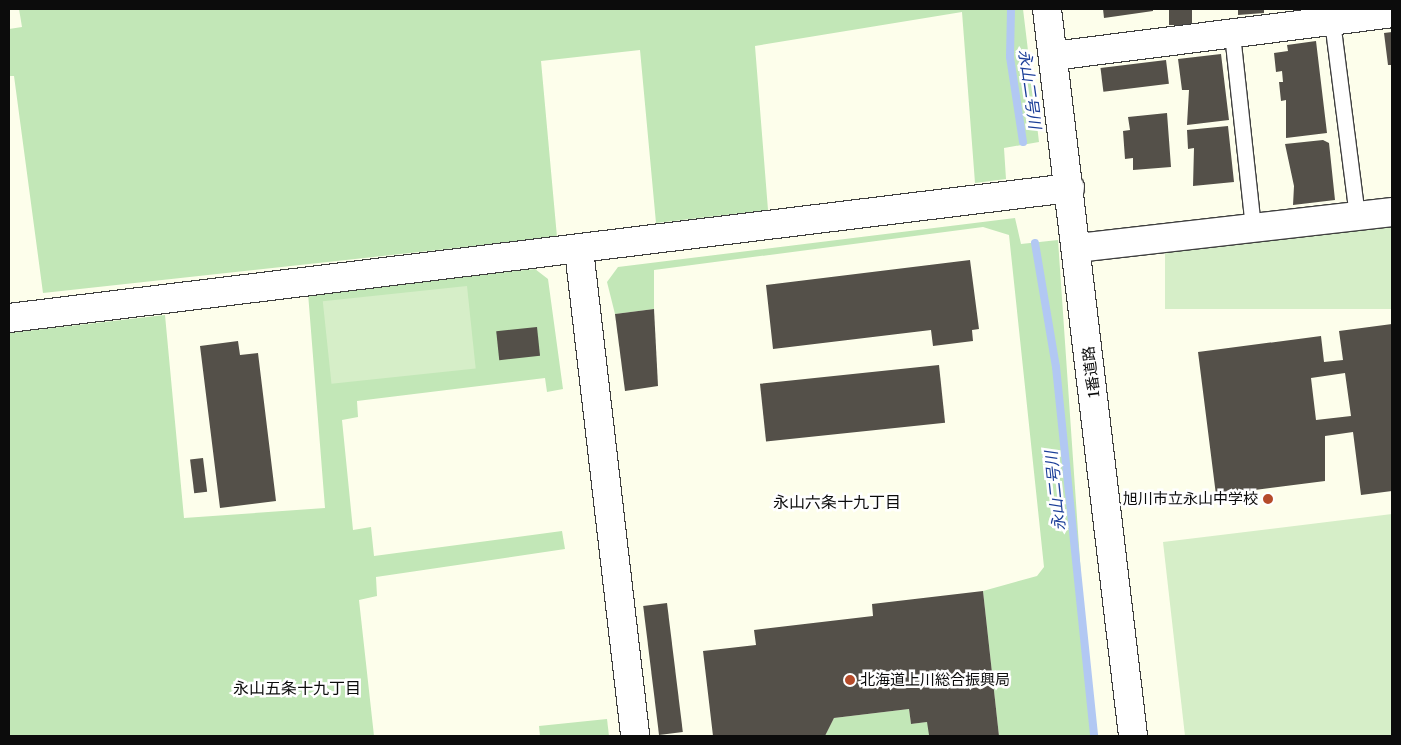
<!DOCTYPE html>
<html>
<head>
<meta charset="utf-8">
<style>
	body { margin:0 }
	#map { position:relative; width:1401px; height:745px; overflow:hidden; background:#fdfeeb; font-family:Merriweather,"Noto Sans JP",serif }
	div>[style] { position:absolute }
	.green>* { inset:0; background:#c2e7b7 }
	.pitch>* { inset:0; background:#d6eec8; transform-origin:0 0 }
	.stream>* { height:8px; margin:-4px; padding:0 4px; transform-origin:4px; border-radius:4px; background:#b2c8f3 }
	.building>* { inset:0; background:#545049; transform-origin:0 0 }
	.roads { filter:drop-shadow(1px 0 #3f3f3f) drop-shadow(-1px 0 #3f3f3f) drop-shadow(0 1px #3f3f3f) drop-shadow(0 -1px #3f3f3f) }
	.service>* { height:15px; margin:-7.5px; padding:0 7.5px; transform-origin:7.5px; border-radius:7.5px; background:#fff }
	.minor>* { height:28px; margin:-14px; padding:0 14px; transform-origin:14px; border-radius:14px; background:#fff }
	.tertiary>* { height:28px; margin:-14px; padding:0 14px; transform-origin:14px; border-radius:14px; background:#fff }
	.dots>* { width:14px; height:14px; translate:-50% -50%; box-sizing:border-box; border:2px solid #fff; border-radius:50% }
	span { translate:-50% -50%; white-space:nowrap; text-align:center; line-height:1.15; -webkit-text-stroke:5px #fff; paint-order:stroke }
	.street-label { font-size:15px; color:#0c0c0c }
	.poi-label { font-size:15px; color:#0c0c0c }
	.right { translate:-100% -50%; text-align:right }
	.left { translate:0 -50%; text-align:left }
	.water-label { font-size:16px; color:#1b3e98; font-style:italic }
	.neighbourhood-label { font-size:16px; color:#0c0c0c }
	.frame { position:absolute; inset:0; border:10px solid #0c0c0c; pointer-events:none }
</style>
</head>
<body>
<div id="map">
	<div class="green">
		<i style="clip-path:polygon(19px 9px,1023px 9px,1039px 142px,1004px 148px,1006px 179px,975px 183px,962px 12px,755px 46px,768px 210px,656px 223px,640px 50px,541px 61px,557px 237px,43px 293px,14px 76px,9px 76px,9px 29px,22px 27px)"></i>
		<i style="clip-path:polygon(1015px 218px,1021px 244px,1058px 240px,1092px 736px,999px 736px,983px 591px,1037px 576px,1044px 567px,1009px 235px,983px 227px,654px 270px,654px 309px,615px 314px,607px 282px,618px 267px)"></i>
		<i style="clip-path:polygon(535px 269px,548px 279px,563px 389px,547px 392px,545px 378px,357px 401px,358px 417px,342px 420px,353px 530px,371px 527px,374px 556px,562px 531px,565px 549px,376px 577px,377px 596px,359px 600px,374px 736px,9px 736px,9px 333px,165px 315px,184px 518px,325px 508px,308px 293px)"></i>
		<i style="clip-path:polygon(909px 709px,911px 724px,927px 722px,949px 736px,825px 736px,834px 718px)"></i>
		<i style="clip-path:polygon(607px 719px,609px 736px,540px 736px,539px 726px)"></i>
	</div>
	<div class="pitch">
		<i style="left:1392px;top:225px;width:84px;height:227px;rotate:90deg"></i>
		<i style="left:467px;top:286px;width:83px;height:145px;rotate:84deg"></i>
		<i style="clip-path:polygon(1392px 514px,1392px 736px,1185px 736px,1163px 542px)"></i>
	</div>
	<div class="stream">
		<i style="left:1011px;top:9px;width:48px;rotate:91.2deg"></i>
		<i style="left:1010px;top:57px;width:86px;rotate:81.3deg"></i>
		<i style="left:1035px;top:243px;width:126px;rotate:80.4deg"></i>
		<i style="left:1056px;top:367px;width:371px;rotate:84.1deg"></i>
	</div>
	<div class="building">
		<i style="clip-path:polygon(1103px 9px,1153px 9px,1153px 11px,1104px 18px)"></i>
		<i style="left:1169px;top:9px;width:23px;height:16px"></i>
		<i style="clip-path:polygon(1238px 9px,1264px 9px,1264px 13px,1238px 15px)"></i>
		<i style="clip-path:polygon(1392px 32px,1392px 65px,1388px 65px,1384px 33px)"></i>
		<i style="clip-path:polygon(1316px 41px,1327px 133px,1286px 138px,1286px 100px,1281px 101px,1279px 82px,1283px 82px,1282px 71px,1276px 72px,1274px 53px,1288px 51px,1287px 45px)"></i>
		<i style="clip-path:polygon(1221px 54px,1229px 120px,1187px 125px,1189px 90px,1182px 90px,1178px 59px)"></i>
		<i style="left:1166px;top:60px;width:24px;height:66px;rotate:83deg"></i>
		<i style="clip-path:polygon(1167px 113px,1171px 167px,1133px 170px,1133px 158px,1125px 159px,1123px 131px,1130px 130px,1128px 117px)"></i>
		<i style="clip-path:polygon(1228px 126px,1234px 182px,1193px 186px,1194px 148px,1188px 149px,1187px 130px)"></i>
		<i style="clip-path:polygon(1323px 140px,1329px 143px,1335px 200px,1293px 205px,1294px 186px,1285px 144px)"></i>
		<i style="clip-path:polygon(970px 260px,979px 329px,972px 330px,973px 341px,933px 346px,931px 330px,773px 349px,766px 285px)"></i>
		<i style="clip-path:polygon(654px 309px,658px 386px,625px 391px,615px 314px)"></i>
		<i style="clip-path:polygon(evenodd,1392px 324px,1392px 491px,1361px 495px,1353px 432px,1325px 436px,1325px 481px,1216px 495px,1198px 352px,1321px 336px,1324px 362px,1343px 360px,1339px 331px,1392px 324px,1345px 373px,1351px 416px,1316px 420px,1311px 378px,1345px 373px)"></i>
		<i style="left:537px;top:327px;width:29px;height:41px;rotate:84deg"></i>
		<i style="clip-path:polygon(238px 341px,240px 355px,258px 353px,276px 501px,220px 508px,200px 346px)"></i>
		<i style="left:939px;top:365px;width:58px;height:180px;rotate:84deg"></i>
		<i style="left:203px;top:458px;width:34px;height:13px;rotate:83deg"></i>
		<i style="clip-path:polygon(983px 591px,999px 736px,929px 735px,927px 722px,911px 724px,909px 709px,834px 718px,825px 736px,713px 736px,703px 651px,756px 645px,754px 630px,873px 616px,872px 604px)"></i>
		<i style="left:667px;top:603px;width:130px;height:24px;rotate:83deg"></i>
	</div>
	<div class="roads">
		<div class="service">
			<i style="left:1332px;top:21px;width:197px;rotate:82.7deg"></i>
			<i style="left:1232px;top:34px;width:195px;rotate:83.8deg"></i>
		</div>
		<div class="minor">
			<i style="left:1053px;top:56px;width:342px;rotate:-7.2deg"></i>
			<i style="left:1077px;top:248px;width:317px;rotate:-6.5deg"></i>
			<i style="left:579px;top:250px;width:489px;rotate:83.4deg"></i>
		</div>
		<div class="tertiary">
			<i style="left:1047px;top:9px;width:732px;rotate:83.25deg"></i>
			<i style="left:9px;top:318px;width:1069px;rotate:-6.99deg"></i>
		</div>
	</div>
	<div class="dots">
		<i style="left:1268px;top:499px;background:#b54b2a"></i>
		<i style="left:850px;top:680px;background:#b54b2a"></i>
	</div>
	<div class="street-label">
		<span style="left:1091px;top:372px;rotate:-97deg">1番道路</span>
	</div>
	<div class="poi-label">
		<span class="right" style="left:1258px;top:499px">旭川市立永山中学校</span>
		<span class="left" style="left:860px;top:680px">北海道上川総合振興局</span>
	</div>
	<div class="water-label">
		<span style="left:1030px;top:89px;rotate:82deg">永山二号川</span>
		<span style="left:1055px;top:491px;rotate:-96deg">永山二号川</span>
	</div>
	<div class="neighbourhood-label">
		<span style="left:837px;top:502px">永山六条十九丁目</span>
		<span style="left:297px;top:688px">永山五条十九丁目</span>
	</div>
	<div class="frame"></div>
</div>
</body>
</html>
